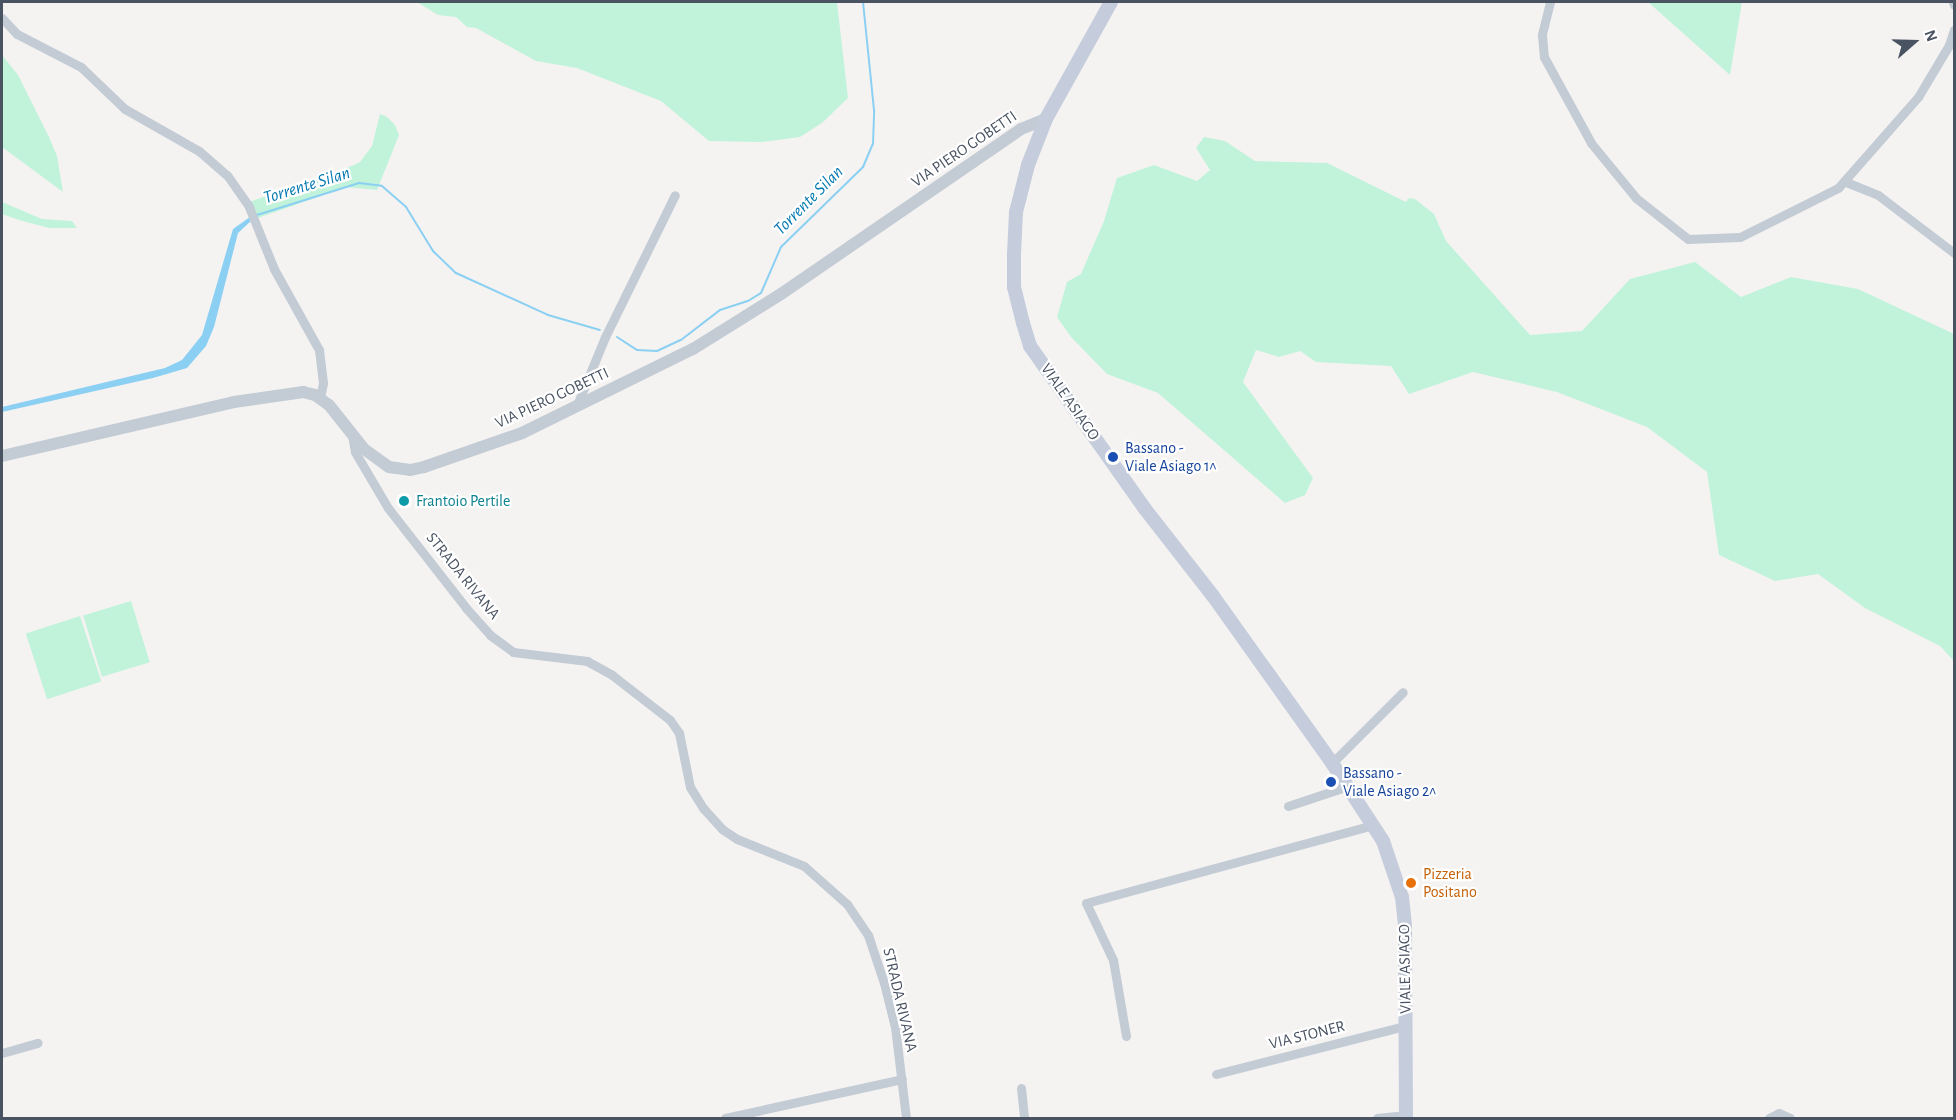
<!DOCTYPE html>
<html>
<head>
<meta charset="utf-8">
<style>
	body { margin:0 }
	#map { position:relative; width:1956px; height:1120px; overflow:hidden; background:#f5f3f2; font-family:"Alegreya Sans",sans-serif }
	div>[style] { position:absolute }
	.green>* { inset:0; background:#c0f3da; transform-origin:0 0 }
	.water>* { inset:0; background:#8bd0f2 }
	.stream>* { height:2px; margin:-1px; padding:0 1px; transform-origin:1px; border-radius:1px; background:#8bd0f2 }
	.minor>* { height:9px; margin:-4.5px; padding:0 4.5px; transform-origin:4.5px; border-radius:4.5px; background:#c3cbd4 }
	.tertiary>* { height:12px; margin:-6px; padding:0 6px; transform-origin:6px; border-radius:6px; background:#c3cbd4 }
	.secondary>* { height:14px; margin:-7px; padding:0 7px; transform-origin:7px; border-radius:7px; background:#c5cddc }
	.dots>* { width:16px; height:16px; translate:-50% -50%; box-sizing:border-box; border:3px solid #fff; border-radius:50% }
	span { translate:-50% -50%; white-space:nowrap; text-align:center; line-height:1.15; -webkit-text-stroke:4.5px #fff; paint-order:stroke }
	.street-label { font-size:16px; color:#495362 }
	.transit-label { font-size:16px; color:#164399 }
	.left { translate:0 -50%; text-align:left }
	.culture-label { font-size:16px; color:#0d838f }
	.food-label { font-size:16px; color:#c56008 }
	.water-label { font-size:18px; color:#0579b1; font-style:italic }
	.frame { position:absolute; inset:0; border:3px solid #495362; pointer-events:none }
	.north { position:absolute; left:1884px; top:12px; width:60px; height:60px; -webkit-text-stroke:4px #fff; paint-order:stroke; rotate:70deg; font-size:16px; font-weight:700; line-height:24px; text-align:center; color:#495362 }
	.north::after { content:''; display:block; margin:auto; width:21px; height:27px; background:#495362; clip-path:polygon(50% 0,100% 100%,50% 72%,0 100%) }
</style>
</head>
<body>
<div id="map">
	<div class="green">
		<i style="clip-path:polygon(417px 2px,837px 2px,848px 98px,822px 123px,800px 137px,762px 142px,709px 141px,661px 101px,577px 68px,536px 61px,476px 28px,467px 27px,456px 17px,438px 15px)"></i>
		<i style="clip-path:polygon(1648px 2px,1742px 2px,1730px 75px)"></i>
		<i style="clip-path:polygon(2px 55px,18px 75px,49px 137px,57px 156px,63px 192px,2px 147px)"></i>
		<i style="clip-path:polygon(380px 114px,387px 117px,395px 125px,399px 135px,377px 190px,346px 187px,255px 219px,249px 202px,338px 172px,360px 162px,372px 146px)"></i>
		<i style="clip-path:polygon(1204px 137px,1225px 141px,1255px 161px,1327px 163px,1406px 202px,1409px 198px,1415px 199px,1434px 214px,1446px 241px,1530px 335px,1582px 331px,1630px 279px,1695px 262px,1741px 297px,1791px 277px,1858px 289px,1954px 334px,1954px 661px,1940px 646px,1865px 608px,1818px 574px,1775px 581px,1719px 555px,1707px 472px,1647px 427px,1557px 392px,1473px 372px,1409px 394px,1391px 366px,1316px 362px,1300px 351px,1279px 357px,1256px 350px,1243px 382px,1313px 478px,1305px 495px,1285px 503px,1158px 393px,1107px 374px,1071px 337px,1057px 317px,1067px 282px,1081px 274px,1104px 221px,1117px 178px,1154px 165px,1197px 181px,1210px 170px,1196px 148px)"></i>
		<i style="clip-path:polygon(2px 202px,42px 219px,72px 221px,77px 228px,49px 228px,19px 220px,2px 214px)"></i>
		<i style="left:131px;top:601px;width:64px;height:50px;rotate:73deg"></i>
		<i style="left:80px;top:616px;width:69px;height:57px;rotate:72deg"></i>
	</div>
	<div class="water">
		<i style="clip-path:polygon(250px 217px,251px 221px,238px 233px,214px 327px,206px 346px,187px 368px,153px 378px,2px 412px,2px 407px,165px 368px,182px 360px,202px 335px,233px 229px)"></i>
	</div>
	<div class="stream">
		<i style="left:257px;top:215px;width:107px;rotate:-17.4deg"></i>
		<i style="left:359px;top:183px;width:23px;rotate:7deg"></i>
		<i style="left:382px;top:186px;width:32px;rotate:41deg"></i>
		<i style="left:406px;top:207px;width:52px;rotate:58.5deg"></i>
		<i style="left:433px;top:251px;width:32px;rotate:44deg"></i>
		<i style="left:456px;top:273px;width:101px;rotate:24.5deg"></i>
		<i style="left:548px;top:315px;width:54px;rotate:16.1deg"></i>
		<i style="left:617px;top:337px;width:24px;rotate:33deg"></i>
		<i style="left:637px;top:350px;width:20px;rotate:3deg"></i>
		<i style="left:657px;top:351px;width:26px;rotate:-25deg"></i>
		<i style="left:681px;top:340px;width:49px;rotate:-37.6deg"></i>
		<i style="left:720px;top:310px;width:29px;rotate:-18deg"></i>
		<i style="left:748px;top:301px;width:15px;rotate:-32deg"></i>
		<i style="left:761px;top:293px;width:50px;rotate:-66.5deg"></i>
		<i style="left:781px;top:247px;width:115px;rotate:-44.3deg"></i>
		<i style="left:863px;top:167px;width:25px;rotate:-67deg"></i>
		<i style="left:873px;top:144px;width:34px;rotate:-88deg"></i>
		<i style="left:874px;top:110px;width:109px;rotate:-95.8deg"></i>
	</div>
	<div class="minor">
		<i style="left:1550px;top:2px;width:34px;rotate:104deg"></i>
		<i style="left:1542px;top:35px;width:22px;rotate:85deg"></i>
		<i style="left:1544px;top:57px;width:98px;rotate:61.3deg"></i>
		<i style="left:1591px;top:143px;width:71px;rotate:50.7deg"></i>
		<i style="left:1636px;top:198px;width:66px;rotate:38.3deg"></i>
		<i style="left:1688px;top:239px;width:52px;rotate:-2.2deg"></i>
		<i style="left:1740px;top:237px;width:110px;rotate:-26.6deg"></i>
		<i style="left:1838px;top:188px;width:121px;rotate:-48.7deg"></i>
		<i style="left:1918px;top:97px;width:61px;rotate:-59.2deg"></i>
		<i style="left:1949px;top:45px;width:16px;rotate:-72deg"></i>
		<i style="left:1953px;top:2px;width:3px;rotate:72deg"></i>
		<i style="left:2px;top:18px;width:22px;rotate:47deg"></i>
		<i style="left:17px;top:34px;width:72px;rotate:27.3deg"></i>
		<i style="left:81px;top:67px;width:61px;rotate:43.7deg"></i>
		<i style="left:125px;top:109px;width:85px;rotate:29.6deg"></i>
		<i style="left:199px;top:151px;width:37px;rotate:41deg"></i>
		<i style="left:227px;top:175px;width:39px;rotate:55deg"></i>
		<i style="left:249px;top:207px;width:67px;rotate:68deg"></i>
		<i style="left:274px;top:269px;width:93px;rotate:60.9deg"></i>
		<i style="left:319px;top:350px;width:33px;rotate:83deg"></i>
		<i style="left:323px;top:383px;width:15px;rotate:101deg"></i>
		<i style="left:1846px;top:182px;width:35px;rotate:22deg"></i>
		<i style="left:1878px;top:195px;width:96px;rotate:37.3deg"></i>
		<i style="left:577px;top:405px;width:74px;rotate:-67.6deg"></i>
		<i style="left:605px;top:337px;width:158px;rotate:-63.8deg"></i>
		<i style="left:352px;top:435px;width:17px;rotate:80deg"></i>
		<i style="left:355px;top:452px;width:65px;rotate:59.5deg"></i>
		<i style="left:388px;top:508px;width:127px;rotate:52deg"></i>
		<i style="left:466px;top:608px;width:36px;rotate:48deg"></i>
		<i style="left:490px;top:635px;width:29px;rotate:36deg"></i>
		<i style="left:513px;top:652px;width:75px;rotate:6.9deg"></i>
		<i style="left:587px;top:661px;width:29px;rotate:29deg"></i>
		<i style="left:612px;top:675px;width:73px;rotate:37.8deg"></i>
		<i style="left:670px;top:720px;width:16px;rotate:55deg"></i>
		<i style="left:679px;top:733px;width:55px;rotate:78.5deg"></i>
		<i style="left:690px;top:787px;width:26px;rotate:58deg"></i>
		<i style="left:704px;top:809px;width:27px;rotate:48deg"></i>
		<i style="left:722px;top:829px;width:18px;rotate:34deg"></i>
		<i style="left:737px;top:839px;width:72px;rotate:21.9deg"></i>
		<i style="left:804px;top:866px;width:57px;rotate:41.5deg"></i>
		<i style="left:847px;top:904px;width:37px;rotate:56deg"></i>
		<i style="left:868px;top:935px;width:51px;rotate:71.6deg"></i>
		<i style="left:884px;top:983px;width:45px;rotate:76deg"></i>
		<i style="left:895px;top:1027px;width:92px;rotate:83.1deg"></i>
		<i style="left:1332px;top:763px;width:100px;rotate:-45deg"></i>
		<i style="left:1288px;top:806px;width:63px;rotate:-18.4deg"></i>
		<i style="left:1126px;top:1036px;width:77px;rotate:-99.7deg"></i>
		<i style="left:1113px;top:960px;width:63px;rotate:-115.3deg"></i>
		<i style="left:1086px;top:903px;width:298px;rotate:-15.2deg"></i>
		<i style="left:2px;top:1053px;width:37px;rotate:-16deg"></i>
		<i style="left:1216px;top:1074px;width:195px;rotate:-14.3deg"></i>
		<i style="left:1021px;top:1088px;width:30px;rotate:84deg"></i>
		<i style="left:725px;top:1118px;width:181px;rotate:-12.4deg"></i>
		<i style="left:1377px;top:1118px;width:29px;rotate:-6deg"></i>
		<i style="left:1769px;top:1118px;width:11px;rotate:-27deg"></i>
		<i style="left:1779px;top:1113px;width:12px;rotate:24deg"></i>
	</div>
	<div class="tertiary">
		<i style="left:2px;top:456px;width:238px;rotate:-13.1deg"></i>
		<i style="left:234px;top:402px;width:70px;rotate:-8.2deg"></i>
		<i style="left:303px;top:392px;width:12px;rotate:14deg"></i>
		<i style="left:315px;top:395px;width:17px;rotate:36deg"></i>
		<i style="left:329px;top:405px;width:56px;rotate:51.5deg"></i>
		<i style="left:364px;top:449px;width:31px;rotate:36deg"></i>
		<i style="left:389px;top:467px;width:21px;rotate:8deg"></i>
		<i style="left:410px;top:470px;width:14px;rotate:-12deg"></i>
		<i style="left:424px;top:467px;width:104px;rotate:-19.1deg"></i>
		<i style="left:522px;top:433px;width:191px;rotate:-26.2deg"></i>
		<i style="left:693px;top:349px;width:104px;rotate:-32deg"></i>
		<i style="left:781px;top:294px;width:291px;rotate:-34.5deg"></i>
		<i style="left:1021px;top:129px;width:27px;rotate:-22deg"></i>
	</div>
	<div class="secondary">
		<i style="left:1111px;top:2px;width:134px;rotate:119.1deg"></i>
		<i style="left:1046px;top:119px;width:49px;rotate:111.4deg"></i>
		<i style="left:1028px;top:165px;width:49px;rotate:104.3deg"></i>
		<i style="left:1016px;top:212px;width:42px;rotate:92.7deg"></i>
		<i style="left:1014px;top:254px;width:33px;rotate:90deg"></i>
		<i style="left:1014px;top:287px;width:37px;rotate:76deg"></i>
		<i style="left:1023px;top:323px;width:24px;rotate:73deg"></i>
		<i style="left:1030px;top:346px;width:199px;rotate:54.8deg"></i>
		<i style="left:1145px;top:509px;width:110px;rotate:52deg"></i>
		<i style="left:1213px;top:596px;width:205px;rotate:54.5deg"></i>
		<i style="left:1332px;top:763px;width:93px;rotate:56.8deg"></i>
		<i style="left:1383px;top:841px;width:59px;rotate:71.3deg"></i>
		<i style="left:1402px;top:897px;width:29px;rotate:84deg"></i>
		<i style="left:1405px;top:926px;width:192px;rotate:89.7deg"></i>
	</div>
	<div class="dots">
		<i style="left:1113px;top:457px;background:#1a4fb4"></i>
		<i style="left:404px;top:501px;background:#0f9aa8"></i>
		<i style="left:1331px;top:782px;background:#1a4fb4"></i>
		<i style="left:1411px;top:883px;background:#e8710a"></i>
	</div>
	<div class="street-label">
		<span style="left:964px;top:149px;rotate:-34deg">VIA PIERO GOBETTI</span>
		<span style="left:552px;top:398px;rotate:-25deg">VIA PIERO GOBETTI</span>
		<span style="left:1070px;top:402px;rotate:55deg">VIALE ASIAGO</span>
		<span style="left:463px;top:576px;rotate:51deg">STRADA RIVANA</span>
		<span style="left:1405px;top:969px;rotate:-91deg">VIALE ASIAGO</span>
		<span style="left:900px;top:1000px;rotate:77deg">STRADA RIVANA</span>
		<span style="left:1307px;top:1035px;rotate:-14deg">VIA STONER</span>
	</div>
	<div class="transit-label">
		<span class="left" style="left:1125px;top:457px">Bassano -<br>Viale Asiago 1^</span>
		<span class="left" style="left:1343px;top:782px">Bassano -<br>Viale Asiago 2^</span>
	</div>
	<div class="culture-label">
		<span class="left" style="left:416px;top:501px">Frantoio Pertile</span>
	</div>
	<div class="food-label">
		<span class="left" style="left:1423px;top:883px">Pizzeria<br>Positano</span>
	</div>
	<div class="water-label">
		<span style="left:307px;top:186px;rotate:-17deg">Torrente Silan</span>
		<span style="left:809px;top:201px;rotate:-45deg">Torrente Silan</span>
	</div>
	<div class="frame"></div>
	<div class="north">N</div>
</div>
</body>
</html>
